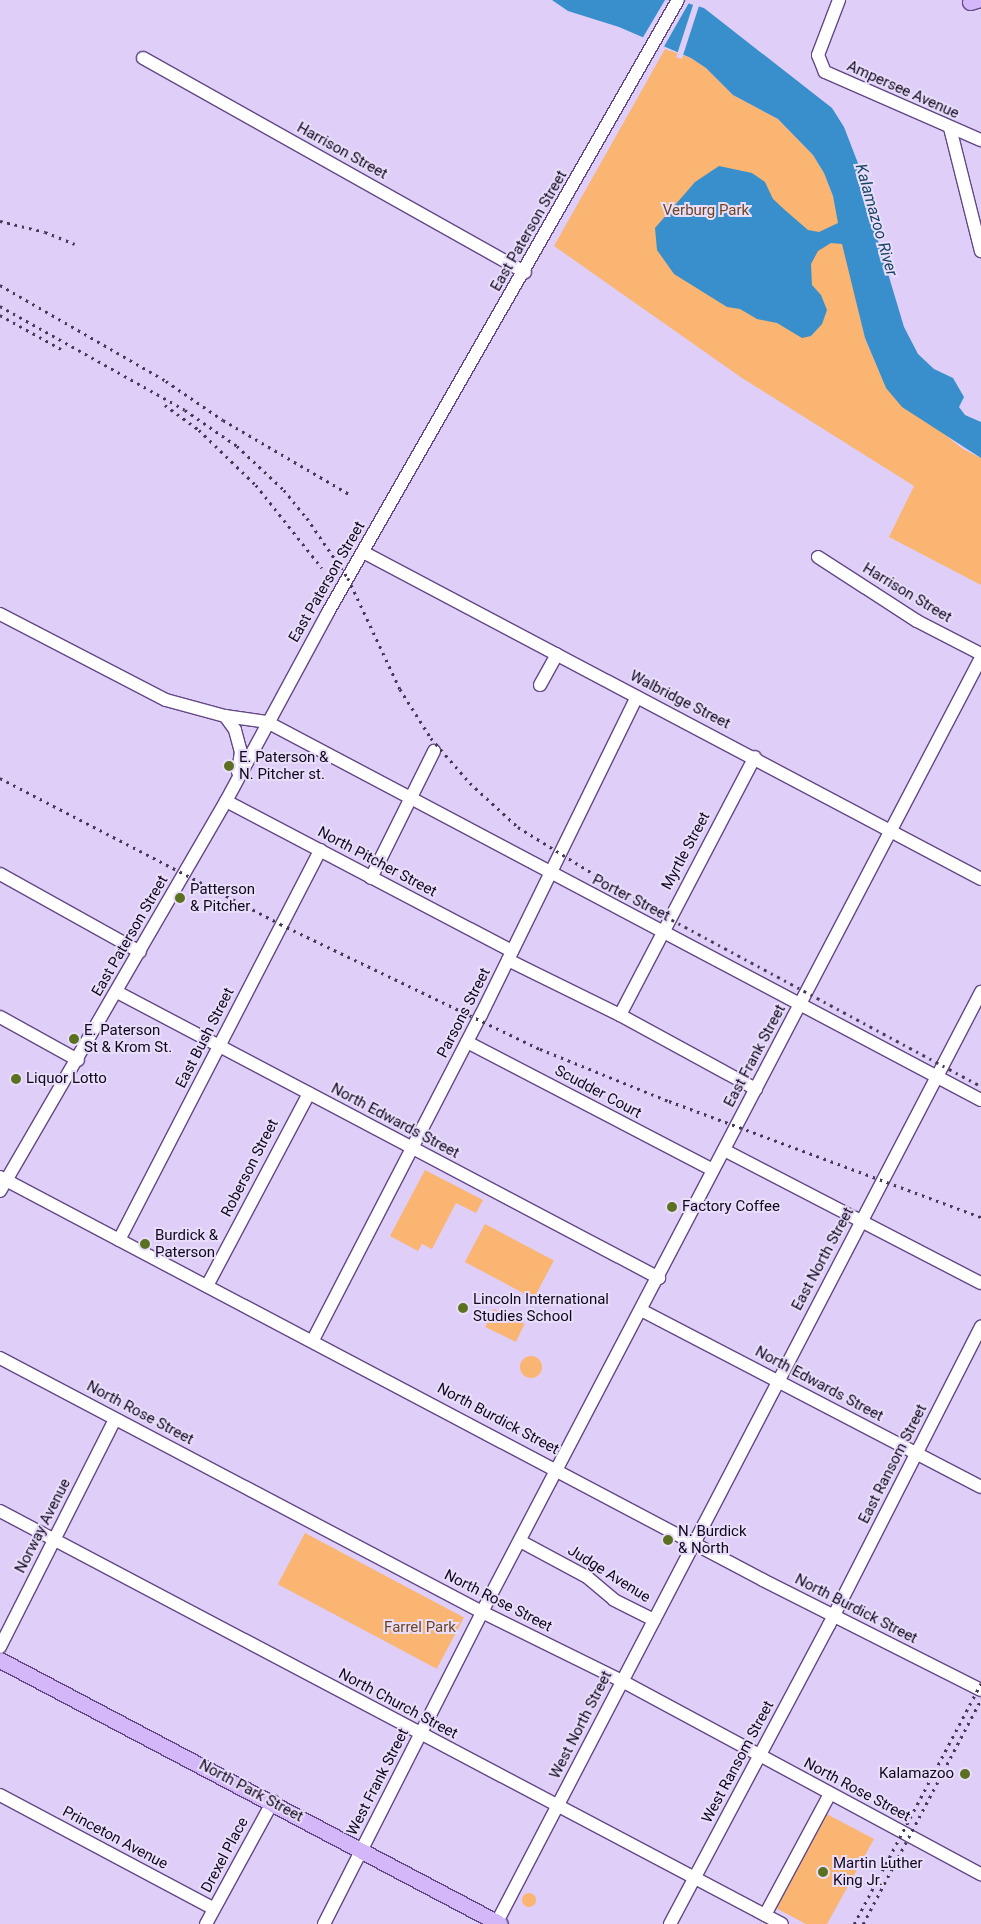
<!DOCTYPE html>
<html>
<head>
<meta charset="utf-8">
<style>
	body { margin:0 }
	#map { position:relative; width:981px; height:1924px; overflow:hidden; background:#decef8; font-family:Roboto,sans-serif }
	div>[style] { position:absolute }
	.green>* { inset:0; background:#fab573; transform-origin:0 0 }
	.round { border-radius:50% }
	.water>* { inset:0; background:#398fcb }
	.pier>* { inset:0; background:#decef8; transform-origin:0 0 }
	.roads { filter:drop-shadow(1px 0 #634885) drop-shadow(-1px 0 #634885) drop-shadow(0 1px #634885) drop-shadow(0 -1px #634885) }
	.minor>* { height:12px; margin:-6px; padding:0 6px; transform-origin:6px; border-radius:6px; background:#fff }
	.major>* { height:15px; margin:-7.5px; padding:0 7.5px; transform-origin:7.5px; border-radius:7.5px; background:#d4b7f9 }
	.rail>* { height:2.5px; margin-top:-1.25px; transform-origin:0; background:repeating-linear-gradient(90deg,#463a57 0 2.5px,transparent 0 7.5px) }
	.dots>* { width:14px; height:14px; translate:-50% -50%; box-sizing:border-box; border:2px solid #e9defa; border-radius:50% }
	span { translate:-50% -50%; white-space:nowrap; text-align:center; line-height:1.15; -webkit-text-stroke:4px #e9defa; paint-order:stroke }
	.street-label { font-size:15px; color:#12071f }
	.park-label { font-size:15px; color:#6c4621 }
	.poi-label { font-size:15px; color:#12071f }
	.left { translate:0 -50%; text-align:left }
	.right { translate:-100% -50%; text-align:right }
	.water-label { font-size:16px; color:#184565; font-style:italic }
</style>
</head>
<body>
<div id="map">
	<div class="green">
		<i style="clip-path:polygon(665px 49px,691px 58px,706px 68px,733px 95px,778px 119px,813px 155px,824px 173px,833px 196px,865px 338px,886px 388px,963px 449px,981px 458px,981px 585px,889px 537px,914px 486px,742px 378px,554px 246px)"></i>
		<i style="clip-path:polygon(425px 1170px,483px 1200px,476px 1213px,456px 1203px,432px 1249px,422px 1244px,418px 1251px,390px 1236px)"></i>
		<i style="left:485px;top:1224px;width:78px;height:43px;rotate:28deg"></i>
		<i style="left:494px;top:1309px;width:34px;height:20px;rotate:26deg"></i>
		<i class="round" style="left:520px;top:1356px;width:22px;height:22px"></i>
		<i style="left:305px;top:1533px;width:180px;height:58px;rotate:28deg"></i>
		<i style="clip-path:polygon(821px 1811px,874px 1839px,827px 1924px,806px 1924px,770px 1905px)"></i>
		<i class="round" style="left:522px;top:1893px;width:14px;height:14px"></i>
	</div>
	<div class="water">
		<i style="clip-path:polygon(552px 0,677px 0,704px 8px,832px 108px,844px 127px,876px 210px,878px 240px,904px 327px,918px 354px,934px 369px,953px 378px,964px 397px,959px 407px,965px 415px,981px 422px,981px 458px,902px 407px,886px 388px,865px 338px,842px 244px,831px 243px,818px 251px,811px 264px,812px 285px,821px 295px,827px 310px,822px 324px,811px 336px,802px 338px,777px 323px,757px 319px,740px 309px,727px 307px,674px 274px,657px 250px,655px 228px,695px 182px,719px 166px,752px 173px,765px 182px,773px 199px,786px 211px,808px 230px,819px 232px,838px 223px,833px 196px,824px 173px,813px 155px,778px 119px,733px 95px,706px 68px,691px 58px,619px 27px,568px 11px)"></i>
	</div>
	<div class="pier">
		<i style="clip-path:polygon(665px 0,690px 1px,662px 50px,642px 39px)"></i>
		<i style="left:694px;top:2px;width:6px;height:58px;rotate:18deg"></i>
	</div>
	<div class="roads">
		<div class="minor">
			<i style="left:839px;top:0;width:59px;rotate:110.9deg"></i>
			<i style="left:818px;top:55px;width:18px;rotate:68deg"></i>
			<i style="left:825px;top:72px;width:170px;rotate:23.6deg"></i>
			<i style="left:143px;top:58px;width:438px;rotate:29.3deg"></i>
			<i style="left:950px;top:128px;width:127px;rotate:75.9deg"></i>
			<i style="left:363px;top:552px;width:699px;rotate:27.88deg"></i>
			<i style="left:818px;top:557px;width:118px;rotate:32.9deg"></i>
			<i style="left:917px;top:621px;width:72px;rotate:27.3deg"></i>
			<i style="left:0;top:614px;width:187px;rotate:27.4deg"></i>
			<i style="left:166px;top:700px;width:61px;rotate:15.2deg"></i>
			<i style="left:225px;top:716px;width:42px;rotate:8.1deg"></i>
			<i style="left:267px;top:722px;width:808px;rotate:27.9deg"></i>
			<i style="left:540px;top:685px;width:35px;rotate:-61deg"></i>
			<i style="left:225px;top:716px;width:17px;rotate:54deg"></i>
			<i style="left:235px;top:730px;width:23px;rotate:75deg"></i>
			<i style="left:241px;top:752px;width:20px;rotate:99deg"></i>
			<i style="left:226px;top:801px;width:323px;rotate:27.7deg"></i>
			<i style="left:0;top:874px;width:160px;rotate:29.1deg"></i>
			<i style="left:371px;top:878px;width:142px;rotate:-63.6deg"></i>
			<i style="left:508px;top:960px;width:125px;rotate:26.2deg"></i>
			<i style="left:620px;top:1015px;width:155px;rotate:28.6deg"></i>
			<i style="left:117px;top:992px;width:613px;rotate:27.82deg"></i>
			<i style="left:620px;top:1015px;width:291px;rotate:-62.4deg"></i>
			<i style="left:0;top:1017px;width:89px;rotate:28.9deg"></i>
			<i style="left:467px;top:1042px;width:277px;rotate:27.5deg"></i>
			<i style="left:724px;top:1150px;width:289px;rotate:27.4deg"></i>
			<i style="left:0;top:1177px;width:863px;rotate:27.84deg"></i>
			<i style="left:763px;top:1580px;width:244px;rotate:26.8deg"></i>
			<i style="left:0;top:1191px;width:451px;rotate:-59.9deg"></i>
			<i style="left:226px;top:801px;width:213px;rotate:-61.6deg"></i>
			<i style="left:327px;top:614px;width:707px;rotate:-60.25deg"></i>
			<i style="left:119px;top:1240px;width:439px;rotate:-62.7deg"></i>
			<i style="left:207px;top:1286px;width:218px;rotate:-62.1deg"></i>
			<i style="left:641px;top:1310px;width:383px;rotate:27.5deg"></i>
			<i style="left:313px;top:1340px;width:366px;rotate:-62.7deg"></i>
			<i style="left:481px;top:1015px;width:354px;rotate:-63.9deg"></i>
			<i style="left:0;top:1358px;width:545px;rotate:27.79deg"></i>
			<i style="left:482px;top:1612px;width:156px;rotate:26.2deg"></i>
			<i style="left:622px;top:1681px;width:408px;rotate:28.3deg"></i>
			<i style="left:0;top:1511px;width:884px;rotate:27.84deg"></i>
			<i style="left:520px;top:1541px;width:76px;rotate:28.2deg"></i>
			<i style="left:587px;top:1577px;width:35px;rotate:40deg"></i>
			<i style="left:614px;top:1600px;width:45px;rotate:26.6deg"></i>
			<i style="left:0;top:1647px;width:255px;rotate:-63.2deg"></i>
			<i style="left:0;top:1795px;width:242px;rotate:28deg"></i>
			<i style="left:765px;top:1915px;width:137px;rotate:-61.8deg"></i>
			<i style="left:206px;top:1924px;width:140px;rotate:-61.4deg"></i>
			<i style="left:324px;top:1924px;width:350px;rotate:-63.1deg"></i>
			<i style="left:482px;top:1612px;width:1077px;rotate:-62.39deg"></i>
			<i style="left:496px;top:1924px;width:1051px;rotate:-62.51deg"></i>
			<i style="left:670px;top:1924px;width:339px;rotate:-62deg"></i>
			<i style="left:829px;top:1625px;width:335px;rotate:-63deg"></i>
		</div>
		<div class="major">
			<i style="left:970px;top:2px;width:7px;rotate:-16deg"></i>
			<i style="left:0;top:1660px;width:565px;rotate:27.83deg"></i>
		</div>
	</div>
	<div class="rail">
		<i style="left:0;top:221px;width:46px;rotate:13.7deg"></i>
		<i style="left:45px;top:232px;width:32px;rotate:22deg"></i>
		<i style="left:0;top:285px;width:192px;rotate:30deg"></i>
		<i style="left:166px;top:381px;width:69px;rotate:34.4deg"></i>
		<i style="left:223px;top:420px;width:148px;rotate:30.4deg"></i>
		<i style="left:0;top:306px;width:212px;rotate:29.3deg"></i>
		<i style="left:185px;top:410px;width:63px;rotate:34.7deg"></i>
		<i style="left:237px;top:446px;width:64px;rotate:43.1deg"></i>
		<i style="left:284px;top:490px;width:36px;rotate:51deg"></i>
		<i style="left:307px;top:518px;width:73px;rotate:55.7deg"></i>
		<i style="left:348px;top:578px;width:123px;rotate:64.9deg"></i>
		<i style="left:400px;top:689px;width:58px;rotate:57.7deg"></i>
		<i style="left:431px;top:738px;width:60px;rotate:49.1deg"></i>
		<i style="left:470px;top:783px;width:65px;rotate:42.5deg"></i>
		<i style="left:518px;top:827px;width:142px;rotate:31.8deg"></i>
		<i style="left:639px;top:902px;width:388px;rotate:28.3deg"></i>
		<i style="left:0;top:315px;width:70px;rotate:29.1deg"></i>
		<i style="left:165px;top:405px;width:42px;rotate:36.3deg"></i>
		<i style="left:199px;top:430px;width:79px;rotate:44deg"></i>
		<i style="left:256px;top:485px;width:106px;rotate:51.5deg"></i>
		<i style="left:0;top:778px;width:316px;rotate:27.5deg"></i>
		<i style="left:280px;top:924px;width:288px;rotate:25.7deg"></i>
		<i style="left:540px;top:1049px;width:139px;rotate:22deg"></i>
		<i style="left:669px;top:1101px;width:333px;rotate:20.4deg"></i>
		<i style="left:854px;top:1924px;width:272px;rotate:-62.2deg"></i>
		<i style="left:863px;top:1924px;width:254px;rotate:-62.3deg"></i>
	</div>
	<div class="dots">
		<i style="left:229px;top:766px;background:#5b7020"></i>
		<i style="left:180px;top:898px;background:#5b7020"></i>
		<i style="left:74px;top:1039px;background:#5b7020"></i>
		<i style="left:16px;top:1079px;background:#5b7020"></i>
		<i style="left:672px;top:1207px;background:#5b7020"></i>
		<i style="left:145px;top:1244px;background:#5b7020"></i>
		<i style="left:463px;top:1308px;background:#5b7020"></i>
		<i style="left:668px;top:1540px;background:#5b7020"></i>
		<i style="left:965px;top:1774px;background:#5b7020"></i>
		<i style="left:823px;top:1872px;background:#5b7020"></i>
	</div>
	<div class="street-label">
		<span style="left:903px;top:90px;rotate:24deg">Ampersee Avenue</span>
		<span style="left:342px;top:151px;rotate:29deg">Harrison Street</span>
		<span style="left:529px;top:231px;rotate:-60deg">East Paterson Street</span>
		<span style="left:327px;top:582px;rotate:-60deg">East Paterson Street</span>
		<span style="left:907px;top:593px;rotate:31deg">Harrison Street</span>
		<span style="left:680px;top:700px;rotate:27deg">Walbridge Street</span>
		<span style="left:686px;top:851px;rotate:-62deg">Myrtle Street</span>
		<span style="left:377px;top:862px;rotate:28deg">North Pitcher Street</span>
		<span style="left:631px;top:898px;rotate:27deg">Porter Street</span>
		<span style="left:130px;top:936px;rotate:-60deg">East Paterson Street</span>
		<span style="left:464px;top:1013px;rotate:-63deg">Parsons Street</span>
		<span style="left:205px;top:1038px;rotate:-63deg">East Bush Street</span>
		<span style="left:755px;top:1056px;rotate:-62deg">East Frank Street</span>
		<span style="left:598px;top:1092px;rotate:28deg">Scudder Court</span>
		<span style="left:395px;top:1121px;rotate:28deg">North Edwards Street</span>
		<span style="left:250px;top:1168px;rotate:-63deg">Roberson Street</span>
		<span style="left:823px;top:1259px;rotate:-62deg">East North Street</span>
		<span style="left:819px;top:1384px;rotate:28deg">North Edwards Street</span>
		<span style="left:140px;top:1413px;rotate:28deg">North Rose Street</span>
		<span style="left:498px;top:1419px;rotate:28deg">North Burdick Street</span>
		<span style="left:893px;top:1464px;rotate:-63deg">East Ransom Street</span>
		<span style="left:43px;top:1526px;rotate:-63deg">Norway Avenue</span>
		<span style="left:609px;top:1574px;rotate:32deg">Judge Avenue</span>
		<span style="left:498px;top:1601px;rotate:27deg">North Rose Street</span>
		<span style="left:856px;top:1609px;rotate:27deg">North Burdick Street</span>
		<span style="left:398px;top:1704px;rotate:28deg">North Church Street</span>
		<span style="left:581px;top:1725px;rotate:-63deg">West North Street</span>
		<span style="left:738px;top:1762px;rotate:-62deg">West Ransom Street</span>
		<span style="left:378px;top:1782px;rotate:-63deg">West Frank Street</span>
		<span style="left:857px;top:1790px;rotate:28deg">North Rose Street</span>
		<span style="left:251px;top:1791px;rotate:28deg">North Park Street</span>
		<span style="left:115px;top:1838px;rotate:28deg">Princeton Avenue</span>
		<span style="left:225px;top:1855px;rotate:-62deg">Drexel Place</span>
	</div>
	<div class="park-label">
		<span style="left:706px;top:211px">Verburg Park</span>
		<span style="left:420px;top:1628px">Farrel Park</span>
	</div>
	<div class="poi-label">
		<span class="left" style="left:239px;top:766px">E. Paterson &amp;<br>N. Pitcher st.</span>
		<span class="left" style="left:190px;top:898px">Patterson<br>&amp; Pitcher</span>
		<span class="left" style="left:84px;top:1039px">E. Paterson<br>St &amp; Krom St.</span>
		<span class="left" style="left:26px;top:1079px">Liquor Lotto</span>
		<span class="left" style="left:682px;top:1207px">Factory Coffee</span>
		<span class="left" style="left:155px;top:1244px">Burdick &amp;<br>Paterson</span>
		<span class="left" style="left:473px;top:1308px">Lincoln International<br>Studies School</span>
		<span class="left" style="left:678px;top:1540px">N. Burdick<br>&amp; North</span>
		<span class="right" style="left:954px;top:1774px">Kalamazoo</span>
		<span class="left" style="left:833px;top:1872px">Martin Luther<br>King Jr.</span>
	</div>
	<div class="water-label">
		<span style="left:876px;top:220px;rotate:74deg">Kalamazoo River</span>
	</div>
</div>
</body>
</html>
